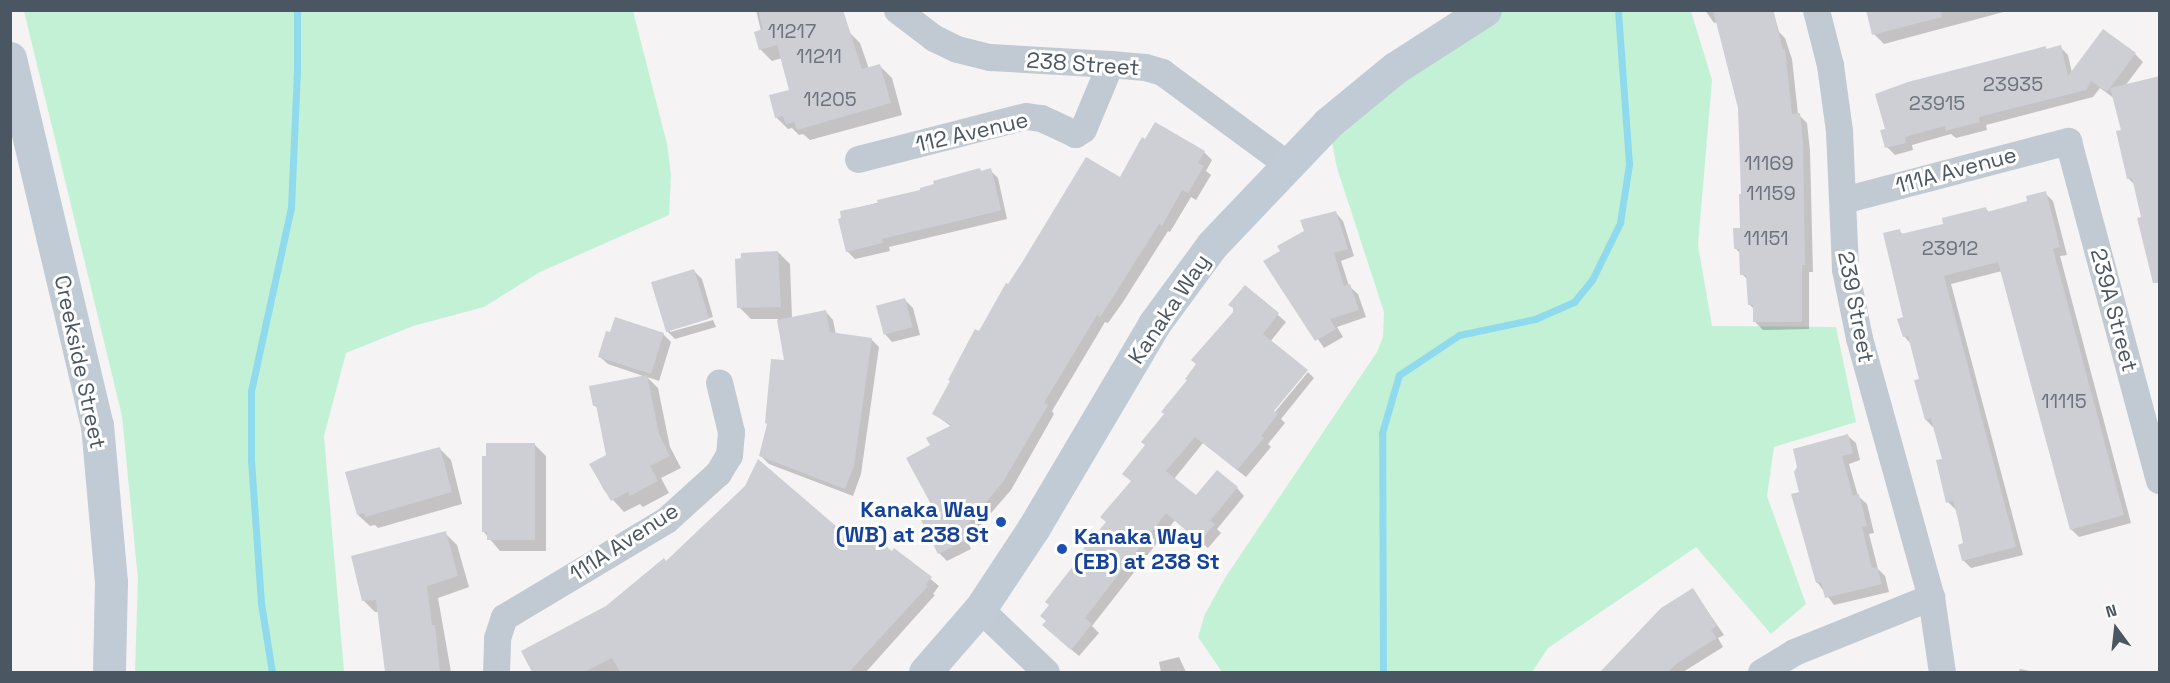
<!DOCTYPE html>
<html>
<head>
<meta charset="utf-8">
<style>
	body { margin:0 }
	#map { position:relative; width:2170px; height:683px; overflow:hidden; background:#f5f3f3; font-family:"Space Grotesk",sans-serif }
	div>[style] { position:absolute }
	.green>* { inset:0; background:#c3f1d5 }
	.shadow>* { inset:0; background:#0003 }
	.stream>* { height:7px; margin:-3.5px; padding:0 3.5px; transform-origin:3.5px; border-radius:3.5px; background:#90daee }
	.building>* { inset:0; background:#cdcfd5; transform-origin:0 0 }
	.street>* { height:27px; margin:-13.5px; padding:0 13.5px; transform-origin:13.5px; border-radius:13.5px; background:#c1cad2 }
	.secondary>* { height:33px; margin:-16.5px; padding:0 16.5px; transform-origin:16.5px; border-radius:16.5px; background:#c1cbd6 }
	.dots>* { width:16px; height:16px; translate:-50% -50%; box-sizing:border-box; border:3px solid #fff; border-radius:50% }
	span { translate:-50% -50%; white-space:nowrap; text-align:center; line-height:1.15; -webkit-text-stroke:6px #fff; paint-order:stroke }
	.number-label { font-size:20px; color:#6b747e }
	.number-label span { -webkit-text-stroke-width:0 }
	.street-label { font-size:22px; color:#4a5661 }
	.transit-label { font-size:22px; color:#164399; font-weight:700 }
	.right { translate:-100% -50%; text-align:right }
	.left { translate:0 -50%; text-align:left }
	.frame { position:absolute; inset:0; border:12px solid #4a5661; pointer-events:none }
	.north { position:absolute; left:2086px; top:599px; width:60px; height:60px; -webkit-text-stroke:4px #fff; paint-order:stroke; rotate:345deg; font-size:16px; font-weight:700; line-height:24px; text-align:center; color:#4a5661 }
	.north::after { content:''; display:block; margin:auto; width:21px; height:27px; background:#4a5661; clip-path:polygon(50% 0,100% 100%,50% 72%,0 100%) }
</style>
</head>
<body>
<div id="map">
	<div class="green">
		<i style="clip-path:polygon(24px 11px,633px 11px,667px 144px,671px 175px,669px 215px,540px 272px,484px 307px,413px 326px,346px 353px,324px 436px,344px 672px,135px 672px,138px 579px,122px 416px)"></i>
		<i style="clip-path:polygon(1485px 11px,1691px 11px,1712px 80px,1698px 245px,1712px 326px,1836px 327px,1856px 422px,1774px 447px,1767px 496px,1806px 604px,1771px 634px,1696px 547px,1548px 648px,1532px 672px,1222px 672px,1198px 637px,1205px 614px,1225px 578px,1377px 352px,1383px 337px,1384px 312px,1337px 168px,1328px 123px)"></i>
	</div>
	<div class="shadow">
		<i style="clip-path:polygon(756px 10px,835px 10px,848px 31px,860px 43px,869px 69px,880px 66px,892px 78px,902px 115px,810px 140px,803px 134px,799px 135px,792px 128px,788px 129px,776px 117px,791px 91px,782px 58px,772px 61px,760px 49px,761px 31px)"></i>
		<i style="clip-path:polygon(1705px 10px,1773px 10px,1779px 32px,1785px 38px,1792px 59px,1798px 114px,1807px 123px,1810px 151px,1813px 272px,1809px 272px,1809px 329px,1763px 330px,1755px 322px,1755px 310px,1749px 304px,1748px 280px,1742px 274px,1741px 254px,1736px 249px,1742px 229px,1743px 196px,1740px 108px,1717px 22px,1714px 23px)"></i>
		<i style="clip-path:polygon(1868px 10px,2011px 10px,1884px 44px,1874px 34px)"></i>
		<i style="clip-path:polygon(2060px 47px,2068px 55px,2072px 73px,2135px 54px,2143px 62px,2125px 86px,2143px 218px,2135px 185px,2128px 178px,2123px 131px,2115px 99px,2100px 88px,2093px 97px,1986px 125px,1987px 130px,1956px 138px,1951px 134px,1912px 145px,1913px 150px,1895px 155px,1887px 147px,2045px 48px,2048px 50px)"></i>
		<i style="clip-path:polygon(1204px 152px,1212px 160px,1206px 171px,1211px 175px,1196px 200px,1191px 197px,1170px 232px,1168px 231px,1123px 302px,1108px 323px,1105px 322px,1052px 411px,1054px 414px,1011px 490px,971px 536px,974px 541px,969px 544px,971px 549px,947px 561px,939px 553px,921px 516px,935px 509px,932px 446px,952px 427px,934px 414px,1009px 286px,1120px 179px)"></i>
		<i style="clip-path:polygon(980px 170px,982px 172px,990px 170px,998px 178px,1007px 219px,889px 247px,890px 251px,855px 259px,847px 251px,842px 212px,922px 191px)"></i>
		<i style="clip-path:polygon(2045px 193px,2053px 201px,2067px 255px,2060px 256px,2131px 523px,2079px 537px,2071px 529px,2002px 271px,1951px 284px,2023px 555px,1971px 568px,1963px 560px,1965px 544px,1956px 510px,1948px 502px,1943px 460px,1934px 428px,1926px 420px,1921px 380px,1911px 344px,1904px 336px,1899px 231px,1904px 235px,1945px 225px,1985px 208px,1990px 213px,2029px 203px)"></i>
		<i style="clip-path:polygon(1336px 213px,1343px 221px,1354px 256px,1341px 261px,1349px 286px,1358px 294px,1366px 317px,1337px 327px,1343px 337px,1324px 348px,1265px 262px)"></i>
		<i style="clip-path:polygon(778px 252px,790px 264px,792px 318px,826px 312px,833px 320px,836px 335px,871px 339px,879px 347px,861px 474px,853px 496px,769px 464px,761px 456px,786px 362px,778px 319px,751px 319px,739px 307px)"></i>
		<i style="clip-path:polygon(694px 271px,702px 279px,713px 317px,670px 329px,670px 332px,713px 320px,716px 327px,675px 339px,667px 331px,653px 282px)"></i>
		<i style="clip-path:polygon(1245px 287px,1286px 322px,1270px 342px,1268px 416px,1270px 418px,1308px 372px,1314px 378px,1281px 419px,1285px 423px,1268px 444px,1271px 447px,1246px 477px,1203px 443px,1174px 479px,1196px 498px,1237px 488px,1244px 496px,1217px 529px,1221px 533px,1208px 548px,1175px 520px,1092px 626px,1099px 633px,1079px 656px,1052px 633px,1132px 482px,1147px 445px,1234px 313px)"></i>
		<i style="clip-path:polygon(905px 300px,913px 308px,920px 335px,892px 342px,885px 334px)"></i>
		<i style="clip-path:polygon(663px 334px,671px 342px,659px 381px,647px 377px,658px 388px,670px 447px,681px 468px,661px 478px,669px 493px,643px 507px,640px 504px,624px 512px,604px 490px,591px 465px,608px 456px,599px 409px,594px 405px,646px 377px,608px 364px,600px 357px)"></i>
		<i style="clip-path:polygon(1848px 436px,1856px 443px,1860px 460px,1849px 464px,1858px 496px,1867px 504px,1874px 533px,1869px 534px,1878px 569px,1885px 576px,1889px 592px,1834px 605px,1817px 582px,1801px 493px)"></i>
		<i style="clip-path:polygon(534px 444px,546px 456px,546px 551px,500px 551px,483px 531px)"></i>
		<i style="clip-path:polygon(439px 448px,451px 460px,462px 504px,378px 528px,375px 525px,370px 526px,358px 515px)"></i>
		<i style="clip-path:polygon(445px 533px,457px 545px,469px 587px,438px 598px,451px 672px,387px 672px,379px 612px,375px 612px,363px 600px)"></i>
		<i style="clip-path:polygon(851px 541px,892px 554px,895px 550px,939px 586px,933px 594px,935px 595px,866px 672px,534px 672px,523px 652px,606px 607px,666px 562px)"></i>
		<i style="clip-path:polygon(1693px 590px,1724px 635px,1718px 638px,1723px 647px,1683px 672px,1601px 672px,1662px 609px)"></i>
		<i style="clip-path:polygon(1179px 657px,1186px 672px,1161px 672px,1159px 662px)"></i>
		<i style="clip-path:polygon(2020px 669px,2034px 672px,2019px 672px)"></i>
	</div>
	<div class="stream">
		<i style="left:272px;top:672px;width:70px;rotate:-99.1deg"></i>
		<i style="left:261px;top:603px;width:142px;rotate:-94deg"></i>
		<i style="left:251px;top:461px;width:70px;rotate:-90deg"></i>
		<i style="left:251px;top:391px;width:187px;rotate:-77.7deg"></i>
		<i style="left:291px;top:208px;width:136px;rotate:-87.5deg"></i>
		<i style="left:297px;top:72px;width:62px;rotate:-90deg"></i>
		<i style="left:1383px;top:672px;width:239px;rotate:-90.2deg"></i>
		<i style="left:1382px;top:433px;width:60px;rotate:-73.7deg"></i>
		<i style="left:1399px;top:375px;width:72px;rotate:-33.7deg"></i>
		<i style="left:1459px;top:335px;width:78px;rotate:-11.9deg"></i>
		<i style="left:1535px;top:319px;width:43px;rotate:-23.6deg"></i>
		<i style="left:1574px;top:302px;width:28px;rotate:-51deg"></i>
		<i style="left:1592px;top:280px;width:64px;rotate:-63.8deg"></i>
		<i style="left:1620px;top:223px;width:60px;rotate:-81.3deg"></i>
		<i style="left:1629px;top:164px;width:152px;rotate:-94.1deg"></i>
	</div>
	<div class="building">
		<i style="clip-path:polygon(758px 10px,843px 10px,862px 69px,880px 64px,891px 103px,797px 130px,794px 122px,786px 124px,783px 116px,775px 118px,769px 95px,789px 90px,777px 45px,759px 50px,754px 32px,763px 29px)"></i>
		<i style="clip-path:polygon(1713px 10px,1773px 10px,1783px 50px,1785px 49px,1792px 114px,1800px 113px,1803px 142px,1805px 265px,1802px 265px,1802px 322px,1753px 322px,1753px 305px,1748px 305px,1746px 275px,1740px 275px,1739px 249px,1734px 249px,1733px 228px,1740px 228px,1739px 194px,1741px 194px,1738px 108px)"></i>
		<i style="clip-path:polygon(1866px 10px,1941px 10px,1942px 17px,1872px 35px)"></i>
		<i style="clip-path:polygon(2103px 29px,2136px 53px,2107px 92px,2091px 81px,2086px 90px,1979px 117px,1980px 122px,1946px 131px,1945px 126px,1905px 137px,1906px 143px,1885px 148px,1880px 130px,1885px 129px,1875px 94px,1908px 82px,2046px 46px,2046px 49px,2061px 45px,2068px 76px)"></i>
		<i style="clip-path:polygon(2160px 76px,2160px 283px,2153px 283px,2137px 218px,2141px 217px,2132px 178px,2127px 179px,2116px 131px,2121px 130px,2110px 88px)"></i>
		<i style="clip-path:polygon(1155px 122px,1205px 151px,1198px 163px,1204px 166px,1188px 193px,1182px 190px,1162px 226px,1159px 224px,1115px 294px,1100px 317px,1097px 315px,1044px 403px,1048px 405px,1003px 482px,965px 527px,967px 533px,962px 536px,964px 541px,938px 554px,919px 516px,933px 508px,906px 458px,930px 445px,926px 438px,952px 425px,932px 414px,950px 381px,948px 380px,975px 329px,979px 331px,1006px 283px,1008px 284px,1023px 261px,1086px 157px,1120px 177px,1142px 137px,1145px 139px)"></i>
		<i style="clip-path:polygon(980px 168px,981px 171px,991px 168px,1001px 209px,999px 211px,882px 239px,883px 243px,846px 252px,838px 219px,841px 218px,840px 211px,878px 203px,877px 200px,920px 190px,920px 188px,934px 184px,933px 181px)"></i>
		<i style="clip-path:polygon(2046px 191px,2060px 247px,2053px 249px,2124px 515px,2070px 530px,1998px 262px,1944px 276px,2016px 547px,1962px 561px,1958px 545px,1963px 543px,1958px 519px,1953px 501px,1946px 503px,1936px 460px,1942px 459px,1937px 441px,1931px 419px,1925px 420px,1914px 380px,1919px 379px,1908px 336px,1903px 337px,1897px 319px,1903px 317px,1883px 233px,1900px 229px,1901px 234px,1943px 224px,1942px 218px,1986px 207px,1987px 212px,2009px 206px,2027px 201px,2026px 196px)"></i>
		<i style="clip-path:polygon(1336px 211px,1348px 249px,1334px 253px,1344px 286px,1350px 284px,1359px 310px,1330px 319px,1336px 329px,1315px 341px,1263px 261px,1280px 251px,1277px 246px,1304px 231px,1300px 220px)"></i>
		<i style="clip-path:polygon(778px 251px,781px 307px,737px 308px,735px 259px,741px 258px,741px 253px)"></i>
		<i style="left:694px;top:269px;width:52px;height:45px;rotate:73deg"></i>
		<i style="clip-path:polygon(1245px 285px,1279px 313px,1263px 334px,1308px 370px,1274px 411px,1278px 414px,1261px 436px,1264px 438px,1237px 470px,1195px 437px,1166px 471px,1196px 495px,1217px 470px,1238px 487px,1210px 521px,1215px 524px,1199px 542px,1166px 513px,1085px 618px,1092px 624px,1071px 650px,1042px 625px,1046px 621px,1040px 616px,1049px 605px,1045px 602px,1081px 556px,1079px 554px,1106px 522px,1100px 517px,1131px 481px,1122px 474px,1145px 445px,1141px 442px,1164px 414px,1161px 412px,1187px 380px,1185px 379px,1196px 364px,1191px 360px,1233px 312px,1233px 308px,1228px 305px)"></i>
		<i style="left:905px;top:298px;width:30px;height:30px;rotate:75deg"></i>
		<i style="clip-path:polygon(826px 310px,830px 332px,872px 338px,854px 466px,845px 489px,759px 456px,767px 424px,765px 423px,771px 359px,784px 360px,777px 320px)"></i>
		<i style="clip-path:polygon(615px 317px,664px 333px,651px 374px,598px 357px,606px 331px,610px 332px)"></i>
		<i style="clip-path:polygon(647px 375px,659px 434px,670px 456px,650px 466px,658px 481px,630px 496px,628px 492px,611px 501px,589px 464px,606px 455px,596px 405px,593px 406px,589px 386px)"></i>
		<i style="clip-path:polygon(1848px 434px,1853px 453px,1842px 456px,1853px 496px,1859px 494px,1867px 526px,1862px 527px,1872px 568px,1877px 567px,1882px 584px,1825px 598px,1821px 582px,1816px 583px,1791px 494px,1799px 492px,1794px 472px,1797px 467px,1793px 449px)"></i>
		<i style="clip-path:polygon(486px 443px,535px 443px,535px 540px,487px 540px,487px 532px,482px 532px,482px 456px,486px 456px)"></i>
		<i style="clip-path:polygon(440px 447px,452px 492px,365px 517px,364px 513px,357px 515px,345px 472px)"></i>
		<i style="clip-path:polygon(758px 459px,851px 539px,860px 527px,892px 551px,894px 548px,932px 577px,926px 585px,928px 586px,849px 672px,620px 672px,612px 658px,584px 672px,532px 672px,521px 651px,606px 606px,664px 558px,666px 561px,745px 486px)"></i>
		<i style="clip-path:polygon(446px 531px,458px 576px,427px 586px,432px 625px,435px 625px,440px 672px,385px 672px,376px 600px,362px 601px,351px 556px)"></i>
		<i style="clip-path:polygon(1693px 588px,1717px 626px,1711px 630px,1717px 638px,1677px 663px,1668px 672px,1600px 672px,1661px 608px)"></i>
	</div>
	<div class="street">
		<i style="left:897px;top:10px;width:46px;rotate:37.1deg"></i>
		<i style="left:934px;top:38px;width:25px;rotate:26deg"></i>
		<i style="left:957px;top:49px;width:34px;rotate:14deg"></i>
		<i style="left:990px;top:57px;width:120px;rotate:3.3deg"></i>
		<i style="left:1110px;top:64px;width:35px;rotate:5deg"></i>
		<i style="left:1145px;top:67px;width:18px;rotate:16deg"></i>
		<i style="left:1162px;top:72px;width:155px;rotate:36.4deg"></i>
		<i style="left:1816px;top:10px;width:57px;rotate:75.7deg"></i>
		<i style="left:1830px;top:65px;width:67px;rotate:82.2deg"></i>
		<i style="left:1839px;top:131px;width:138px;rotate:87.5deg"></i>
		<i style="left:1845px;top:269px;width:70px;rotate:78.5deg"></i>
		<i style="left:1859px;top:338px;width:269px;rotate:74.5deg"></i>
		<i style="left:1931px;top:597px;width:76px;rotate:81.7deg"></i>
		<i style="left:858px;top:159px;width:173px;rotate:-14.4deg"></i>
		<i style="left:1026px;top:116px;width:15px;rotate:8deg"></i>
		<i style="left:1041px;top:118px;width:38px;rotate:25deg"></i>
		<i style="left:1075px;top:134px;width:9px;rotate:-32deg"></i>
		<i style="left:1083px;top:129px;width:70px;rotate:-67.4deg"></i>
		<i style="left:1843px;top:200px;width:233px;rotate:-14.7deg"></i>
		<i style="left:2068px;top:141px;width:351px;rotate:75deg"></i>
		<i style="left:980px;top:609px;width:91px;rotate:43.7deg"></i>
		<i style="left:496px;top:672px;width:34px;rotate:-88deg"></i>
		<i style="left:497px;top:638px;width:22px;rotate:-72deg"></i>
		<i style="left:504px;top:617px;width:189px;rotate:-30.9deg"></i>
		<i style="left:666px;top:520px;width:70px;rotate:-42.1deg"></i>
		<i style="left:718px;top:473px;width:21px;rotate:-59deg"></i>
		<i style="left:729px;top:455px;width:23px;rotate:-85deg"></i>
		<i style="left:731px;top:432px;width:51px;rotate:-103.5deg"></i>
		<i style="left:1761px;top:672px;width:39px;rotate:-31deg"></i>
		<i style="left:1794px;top:652px;width:148px;rotate:-21.9deg"></i>
	</div>
	<div class="secondary">
		<i style="left:10px;top:58px;width:377px;rotate:76.7deg"></i>
		<i style="left:97px;top:425px;width:158px;rotate:84.9deg"></i>
		<i style="left:111px;top:582px;width:90px;rotate:91.3deg"></i>
		<i style="left:925px;top:672px;width:84px;rotate:-48.9deg"></i>
		<i style="left:980px;top:609px;width:96px;rotate:-56.5deg"></i>
		<i style="left:1033px;top:529px;width:238px;rotate:-59.4deg"></i>
		<i style="left:1154px;top:324px;width:98px;rotate:-53.7deg"></i>
		<i style="left:1212px;top:245px;width:168px;rotate:-46.4deg"></i>
		<i style="left:1328px;top:123px;width:87px;rotate:-39.4deg"></i>
		<i style="left:1395px;top:68px;width:107px;rotate:-32.8deg"></i>
	</div>
	<div class="dots">
		<i style="left:1001px;top:522px;background:#1a4fb4"></i>
		<i style="left:1062px;top:549px;background:#1a4fb4"></i>
	</div>
	<div class="number-label">
		<span style="left:792px;top:31px">11217</span>
		<span style="left:819px;top:56px">11211</span>
		<span style="left:2013px;top:84px">23935</span>
		<span style="left:830px;top:99px">11205</span>
		<span style="left:1937px;top:103px">23915</span>
		<span style="left:1769px;top:163px">11169</span>
		<span style="left:1771px;top:193px">11159</span>
		<span style="left:1766px;top:238px">11151</span>
		<span style="left:1950px;top:248px">23912</span>
		<span style="left:2064px;top:401px">11115</span>
	</div>
	<div class="street-label">
		<span style="left:1083px;top:64px;rotate:4deg">238 Street</span>
		<span style="left:972px;top:132px;rotate:-13deg">112 Avenue</span>
		<span style="left:1956px;top:170px;rotate:-15deg">111A Avenue</span>
		<span style="left:1856px;top:307px;rotate:79deg">239 Street</span>
		<span style="left:1169px;top:309px;rotate:-56deg">Kanaka Way</span>
		<span style="left:2114px;top:310px;rotate:75deg">239A Street</span>
		<span style="left:80px;top:362px;rotate:78deg">Creekside Street</span>
		<span style="left:624px;top:542px;rotate:-33deg">111A Avenue</span>
	</div>
	<div class="transit-label">
		<span class="right" style="left:989px;top:522px">Kanaka Way<br>(WB) at 238 St</span>
		<span class="left" style="left:1074px;top:549px">Kanaka Way<br>(EB) at 238 St</span>
	</div>
	<div class="frame"></div>
	<div class="north">N</div>
</div>
</body>
</html>
